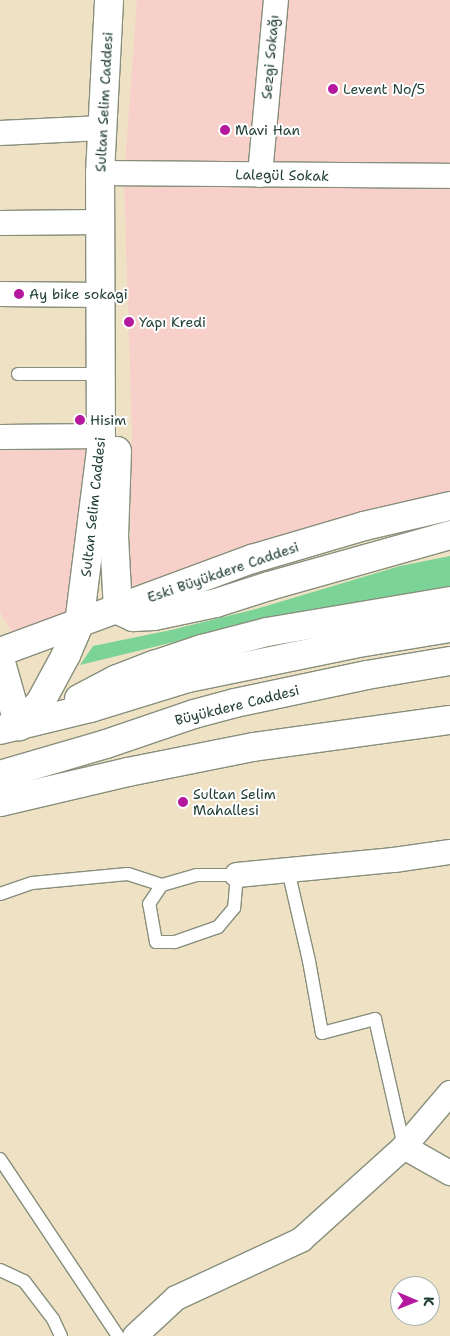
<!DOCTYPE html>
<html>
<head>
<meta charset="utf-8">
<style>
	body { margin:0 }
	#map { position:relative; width:450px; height:1336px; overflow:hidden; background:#efe1c3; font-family:"Shantell Sans",sans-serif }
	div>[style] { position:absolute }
	.built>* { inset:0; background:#f7d0ca }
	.green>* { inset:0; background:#7bd398 }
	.roads { filter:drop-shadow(1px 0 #878f7c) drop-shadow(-1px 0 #878f7c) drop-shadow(0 1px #878f7c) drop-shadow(0 -1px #878f7c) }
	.service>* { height:12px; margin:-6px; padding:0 6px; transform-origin:6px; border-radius:6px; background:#fff }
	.minor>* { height:24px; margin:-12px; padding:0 12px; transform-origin:12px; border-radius:12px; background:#fff }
	.tertiary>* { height:28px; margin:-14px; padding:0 14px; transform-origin:14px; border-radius:14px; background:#fff }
	.secondary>* { height:28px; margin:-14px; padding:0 14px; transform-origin:14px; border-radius:14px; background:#fff }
	.primary>* { height:28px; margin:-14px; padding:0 14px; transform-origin:14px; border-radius:14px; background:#fff }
	.dots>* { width:14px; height:14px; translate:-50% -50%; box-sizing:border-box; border:2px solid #fff; border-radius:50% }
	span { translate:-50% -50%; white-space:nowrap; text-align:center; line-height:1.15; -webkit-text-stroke:4px #fff; paint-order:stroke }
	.street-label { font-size:14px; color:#1f3d34 }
	.poi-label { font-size:14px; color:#1f3d34 }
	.left { translate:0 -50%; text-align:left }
	.north { position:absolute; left:390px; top:1276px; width:50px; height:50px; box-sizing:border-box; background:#fff; border:1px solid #a5b1ae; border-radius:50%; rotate:91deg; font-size:14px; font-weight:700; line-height:20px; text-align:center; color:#1f3d34 }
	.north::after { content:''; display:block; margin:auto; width:18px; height:22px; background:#b5179e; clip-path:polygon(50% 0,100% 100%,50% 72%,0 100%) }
</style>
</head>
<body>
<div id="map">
	<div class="built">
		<i style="clip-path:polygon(137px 0,450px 0,450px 495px,243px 546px,129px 596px,132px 434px,124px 179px)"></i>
		<i style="clip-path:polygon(0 429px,89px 432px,74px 615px,15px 637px,0 612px)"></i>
	</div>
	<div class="green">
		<i style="clip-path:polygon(450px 556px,450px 586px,289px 614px,80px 665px,93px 646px,171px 630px,256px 609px,400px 566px)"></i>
	</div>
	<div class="roads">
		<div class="service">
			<i style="left:18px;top:374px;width:83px"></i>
			<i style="left:288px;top:870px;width:93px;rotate:77deg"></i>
			<i style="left:309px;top:961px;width:73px;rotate:79.8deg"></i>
			<i style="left:322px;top:1033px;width:55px;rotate:-14.8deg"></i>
			<i style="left:375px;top:1019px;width:131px;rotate:77.2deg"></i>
			<i style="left:0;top:894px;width:34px;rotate:-19deg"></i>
			<i style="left:32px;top:883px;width:96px;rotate:-5.4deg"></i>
			<i style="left:128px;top:874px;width:36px;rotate:18deg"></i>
			<i style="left:162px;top:885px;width:36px;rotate:-16deg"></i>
			<i style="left:197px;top:875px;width:40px"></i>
			<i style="left:237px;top:875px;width:33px;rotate:95deg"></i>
			<i style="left:234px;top:908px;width:25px;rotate:130deg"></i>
			<i style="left:218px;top:927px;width:46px;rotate:160.8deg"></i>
			<i style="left:175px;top:942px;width:19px;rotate:180deg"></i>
			<i style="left:156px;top:942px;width:39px;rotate:-100deg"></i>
			<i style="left:149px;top:904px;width:23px;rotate:-56deg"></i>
			<i style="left:0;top:1159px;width:213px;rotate:56.3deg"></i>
			<i style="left:0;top:1270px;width:26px;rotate:25deg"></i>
			<i style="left:24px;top:1281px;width:48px;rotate:52.7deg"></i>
			<i style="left:53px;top:1319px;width:19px;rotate:65deg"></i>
		</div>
		<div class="minor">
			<i style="left:0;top:133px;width:102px;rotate:-2.8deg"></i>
			<i style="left:115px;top:173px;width:335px;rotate:0.5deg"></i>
			<i style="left:260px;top:175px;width:176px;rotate:-84.8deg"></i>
			<i style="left:0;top:223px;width:100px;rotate:-0.6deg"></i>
			<i style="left:0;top:294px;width:101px;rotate:0.6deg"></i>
			<i style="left:0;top:437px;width:101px;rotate:-0.6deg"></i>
			<i style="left:237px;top:875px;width:158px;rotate:-5.5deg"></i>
			<i style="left:394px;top:860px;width:57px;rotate:-8.1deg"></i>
			<i style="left:404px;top:1147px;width:53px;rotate:29.5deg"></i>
			<i style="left:135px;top:1336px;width:56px;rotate:-42.8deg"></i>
			<i style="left:176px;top:1298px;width:138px;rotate:-24.9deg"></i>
			<i style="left:301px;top:1240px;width:139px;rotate:-42.1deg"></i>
			<i style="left:404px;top:1147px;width:71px;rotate:-49.6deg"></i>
		</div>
		<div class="tertiary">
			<i style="left:0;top:652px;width:269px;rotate:-20.3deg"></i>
			<i style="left:252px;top:559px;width:117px;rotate:-16.4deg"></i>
			<i style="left:364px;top:526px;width:88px;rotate:-13.1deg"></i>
			<i style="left:0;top:659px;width:70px;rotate:74.2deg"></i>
		</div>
		<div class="secondary">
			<i style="left:117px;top:451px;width:85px;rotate:92deg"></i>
			<i style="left:114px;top:536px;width:74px;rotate:86.9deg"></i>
			<i style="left:19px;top:726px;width:31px;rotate:-48deg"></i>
			<i style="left:40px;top:703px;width:55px;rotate:-61.6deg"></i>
			<i style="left:66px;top:655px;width:34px;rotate:-67deg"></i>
			<i style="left:79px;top:624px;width:176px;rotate:-82.8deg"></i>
			<i style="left:101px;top:449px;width:276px;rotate:-90.2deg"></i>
			<i style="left:100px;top:173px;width:173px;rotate:-87deg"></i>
		</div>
		<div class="primary">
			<i style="left:118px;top:610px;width:17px;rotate:25deg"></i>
			<i style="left:133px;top:617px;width:21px;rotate:-3deg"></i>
			<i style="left:154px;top:616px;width:63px;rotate:-11.8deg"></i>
			<i style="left:216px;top:603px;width:56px;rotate:-17.8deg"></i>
			<i style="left:269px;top:586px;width:188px;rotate:-15.7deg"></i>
			<i style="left:79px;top:699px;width:43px;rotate:-27.8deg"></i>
			<i style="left:117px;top:679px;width:40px;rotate:-21deg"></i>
			<i style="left:154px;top:665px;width:51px;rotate:-18.4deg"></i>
			<i style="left:202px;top:649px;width:67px;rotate:-14.7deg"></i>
			<i style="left:267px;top:632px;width:186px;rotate:-9.6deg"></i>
			<i style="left:0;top:730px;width:93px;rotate:-13.7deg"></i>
			<i style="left:90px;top:708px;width:102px;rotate:-17deg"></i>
			<i style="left:188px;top:678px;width:168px;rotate:-11.6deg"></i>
			<i style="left:353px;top:644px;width:98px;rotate:-9.4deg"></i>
			<i style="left:0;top:775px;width:110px;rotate:-16.3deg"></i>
			<i style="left:106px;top:744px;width:93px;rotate:-18.8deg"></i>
			<i style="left:194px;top:714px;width:42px;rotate:-15deg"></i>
			<i style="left:235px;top:703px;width:135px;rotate:-12deg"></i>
			<i style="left:367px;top:675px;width:84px;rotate:-9.6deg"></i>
			<i style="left:0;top:802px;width:131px;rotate:-13.2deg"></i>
			<i style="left:128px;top:772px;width:127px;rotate:-11.3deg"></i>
			<i style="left:253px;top:747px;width:199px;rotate:-7.8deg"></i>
		</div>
	</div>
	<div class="dots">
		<i style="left:333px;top:89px;background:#b5179e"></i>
		<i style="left:225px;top:130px;background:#b5179e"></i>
		<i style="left:19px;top:294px;background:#b5179e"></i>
		<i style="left:129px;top:322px;background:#b5179e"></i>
		<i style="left:80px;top:420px;background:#b5179e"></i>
		<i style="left:183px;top:802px;background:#b5179e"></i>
	</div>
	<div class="street-label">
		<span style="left:270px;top:57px;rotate:-85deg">Sezgi Sokağı</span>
		<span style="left:104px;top:102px;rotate:-87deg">Sultan Selim Caddesi</span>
		<span style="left:282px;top:175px;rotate:1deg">Lalegül Sokak</span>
		<span style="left:93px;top:507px;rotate:-84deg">Sultan Selim Caddesi</span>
		<span style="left:223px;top:572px;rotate:-19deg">Eski Büyükdere Caddesi</span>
		<span style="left:237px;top:705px;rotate:-14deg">Büyükdere Caddesi</span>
	</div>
	<div class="poi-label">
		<span class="left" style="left:343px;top:89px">Levent No/5</span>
		<span class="left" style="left:235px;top:130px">Mavi Han</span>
		<span class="left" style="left:29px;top:294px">Ay bike sokagi</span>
		<span class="left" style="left:139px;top:322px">Yapı Kredi</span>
		<span class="left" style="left:90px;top:420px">Hisim</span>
		<span class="left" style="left:193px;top:802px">Sultan Selim<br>Mahallesi</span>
	</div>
	<div class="north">K</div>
</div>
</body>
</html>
